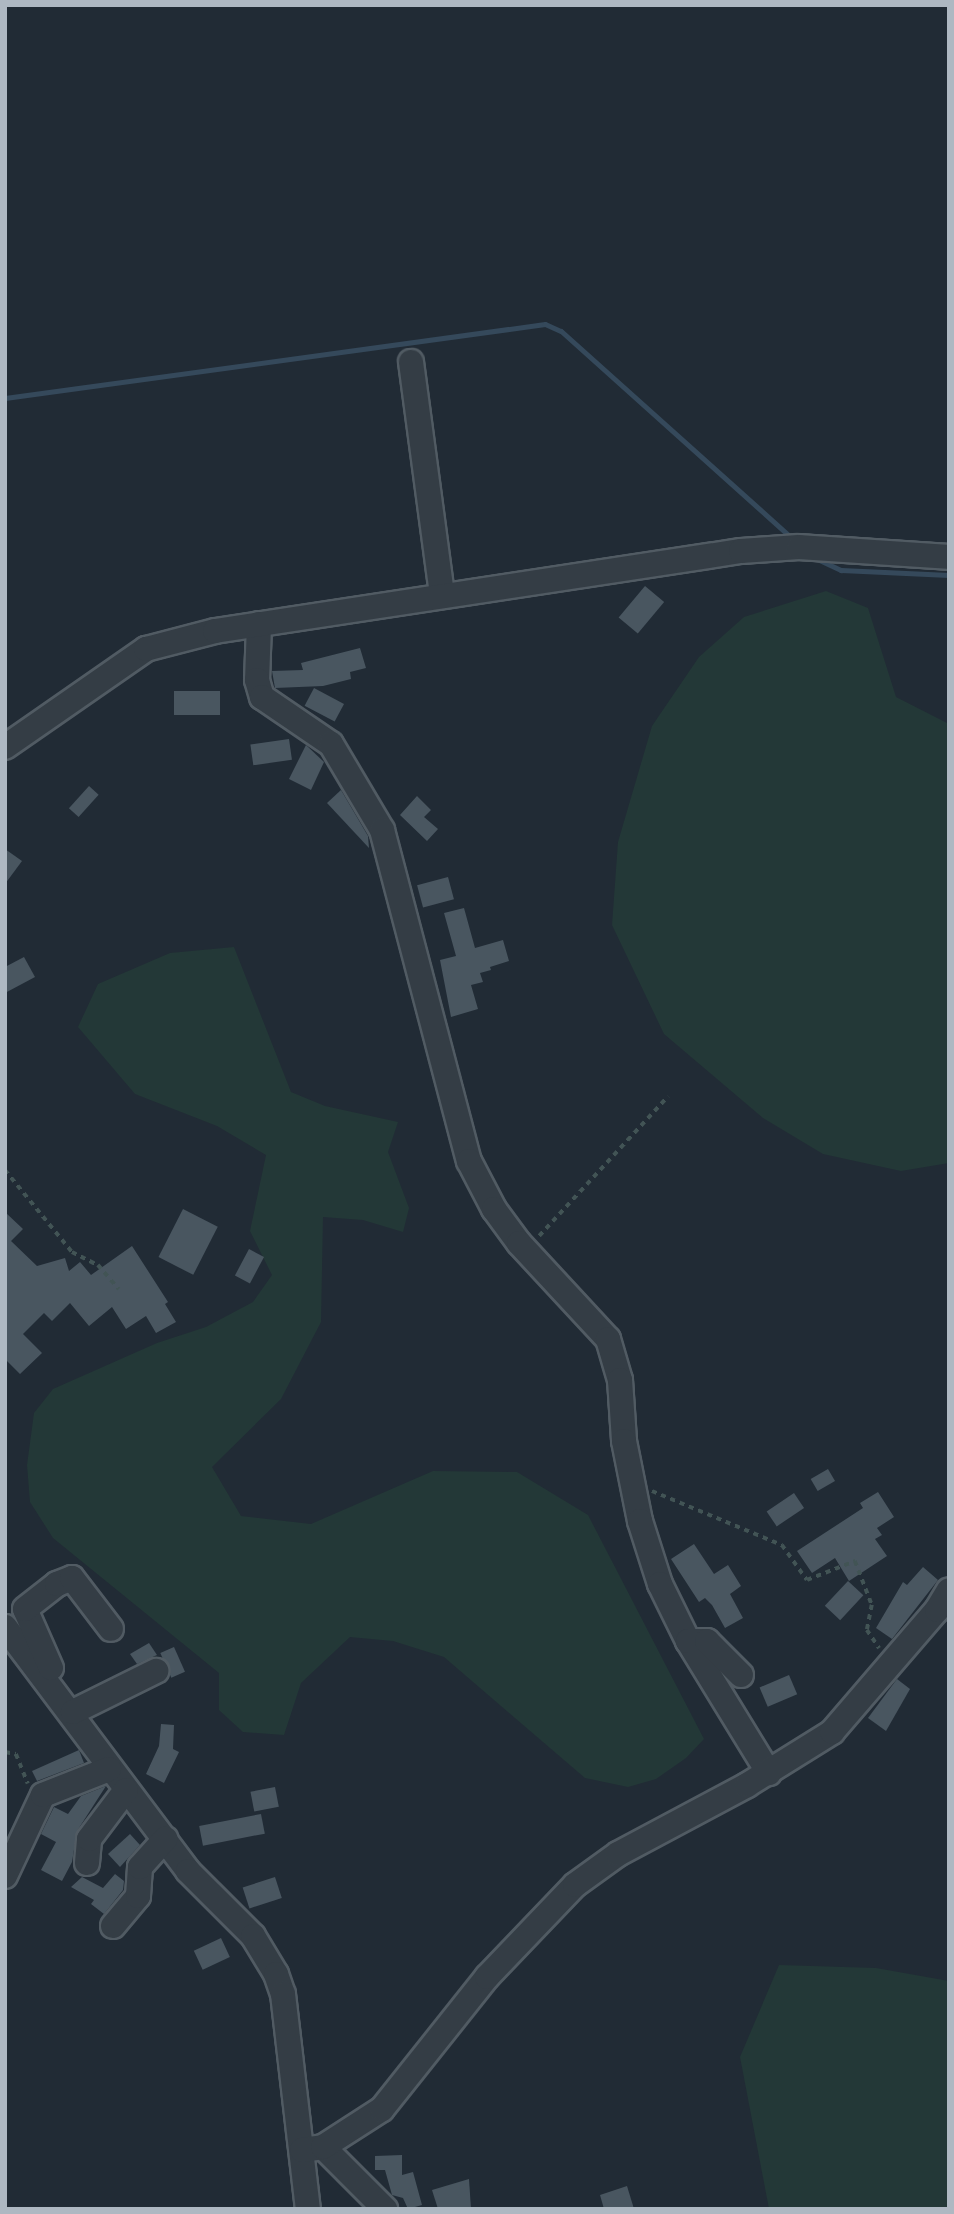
<!DOCTYPE html>
<html>
<head>
<meta charset="utf-8">
<style>
	body { margin:0 }
	#map { position:relative; width:954px; height:2214px; overflow:hidden; background:#212b35; font-family:"Archivo Narrow",sans-serif }
	div>[style] { position:absolute }
	.green>* { inset:0; background:#233837 }
	.stream>* { height:5px; margin:-2.5px; padding:0 2.5px; transform-origin:2.5px; border-radius:2.5px; background:#35495b }
	.building>* { inset:0; background:#495660; transform-origin:0 0 }
	.path>* { height:3.5px; margin-top:-1.75px; transform-origin:0; background:repeating-linear-gradient(90deg,#425455 0 5px,transparent 0 10px) }
	.roads { filter:drop-shadow(2px 0 #515b63) drop-shadow(-2px 0 #515b63) drop-shadow(0 2px #515b63) drop-shadow(0 -2px #515b63) }
	.minor>* { height:24px; margin:-12px; padding:0 12px; transform-origin:12px; border-radius:12px; background:#343d45 }
	span { translate:-50% -50%; white-space:nowrap; text-align:center; line-height:1.15; -webkit-text-stroke:5px #19222a; paint-order:stroke }
	.frame { position:absolute; inset:0; border:7px solid #aeb8c2; pointer-events:none }
</style>
</head>
<body>
<div id="map">
	<div class="green">
		<i style="clip-path:polygon(826px 591px,868px 608px,896px 697px,949px 724px,949px 1163px,901px 1171px,823px 1154px,763px 1118px,664px 1034px,612px 925px,618px 842px,652px 726px,699px 657px,744px 617px)"></i>
		<i style="clip-path:polygon(234px 947px,291px 1092px,325px 1106px,398px 1122px,388px 1152px,409px 1208px,403px 1232px,363px 1220px,323px 1217px,321px 1322px,281px 1399px,212px 1467px,241px 1516px,311px 1524px,433px 1471px,517px 1472px,588px 1515px,704px 1739px,686px 1758px,656px 1779px,628px 1787px,585px 1778px,444px 1657px,393px 1641px,350px 1637px,301px 1683px,284px 1735px,243px 1732px,219px 1710px,219px 1673px,53px 1538px,30px 1502px,27px 1465px,34px 1413px,53px 1389px,157px 1343px,206px 1327px,253px 1302px,272px 1275px,250px 1231px,266px 1155px,217px 1126px,135px 1094px,78px 1027px,98px 984px,170px 953px)"></i>
		<i style="clip-path:polygon(779px 1965px,876px 1968px,949px 1981px,949px 2209px,769px 2209px,740px 2057px)"></i>
	</div>
	<div class="stream">
		<i style="left:5px;top:398px;width:545px;rotate:-7.8deg"></i>
		<i style="left:545px;top:324px;width:17px;rotate:24deg"></i>
		<i style="left:561px;top:331px;width:313px;rotate:41.9deg"></i>
		<i style="left:815px;top:558px;width:29px;rotate:25deg"></i>
		<i style="left:841px;top:570px;width:108px;rotate:2.7deg"></i>
	</div>
	<div class="building">
		<i style="left:645px;top:586px;width:25px;height:41px;rotate:40deg"></i>
		<i style="clip-path:polygon(360px 648px,366px 668px,350px 672px,351px 679px,323px 686px,275px 688px,272px 671px,303px 670px,301px 663px)"></i>
		<i style="left:314px;top:688px;width:34px;height:20px;rotate:28deg"></i>
		<i style="left:220px;top:691px;width:24px;height:46px;rotate:90deg"></i>
		<i style="left:289px;top:739px;width:21px;height:39px;rotate:82deg"></i>
		<i style="clip-path:polygon(306px 745px,324px 762px,311px 790px,289px 779px)"></i>
		<i style="left:89px;top:786px;width:13px;height:30px;rotate:42deg"></i>
		<i style="clip-path:polygon(341px 790px,368px 836px,369px 848px,327px 803px)"></i>
		<i style="clip-path:polygon(417px 796px,431px 810px,424px 817px,438px 829px,427px 841px,400px 815px)"></i>
		<i style="clip-path:polygon(5px 849px,22px 861px,5px 884px)"></i>
		<i style="left:448px;top:877px;width:23px;height:32px;rotate:75deg"></i>
		<i style="clip-path:polygon(464px 908px,475px 948px,503px 940px,509px 961px,490px 967px,491px 970px,480px 973px,483px 982px,471px 985px,478px 1009px,451px 1017px,440px 960px,456px 956px,444px 913px)"></i>
		<i style="clip-path:polygon(24px 957px,35px 977px,5px 993px,5px 967px)"></i>
		<i style="left:183px;top:1209px;width:39px;height:54px;rotate:27deg"></i>
		<i style="clip-path:polygon(5px 1212px,23px 1229px,11px 1241px,37px 1266px,65px 1258px,69px 1271px,80px 1262px,91px 1275px,132px 1246px,168px 1302px,165px 1304px,176px 1322px,156px 1333px,146px 1316px,126px 1329px,112px 1307px,89px 1326px,70px 1303px,52px 1321px,44px 1313px,23px 1334px,42px 1353px,20px 1374px,5px 1359px)"></i>
		<i style="left:249px;top:1249px;width:17px;height:30px;rotate:28deg"></i>
		<i style="left:828px;top:1469px;width:14px;height:20px;rotate:60deg"></i>
		<i style="clip-path:polygon(878px 1492px,894px 1517px,877px 1528px,882px 1535px,875px 1539px,887px 1556px,849px 1581px,835px 1558px,812px 1573px,797px 1551px,863px 1508px,860px 1503px)"></i>
		<i style="left:794px;top:1493px;width:18px;height:33px;rotate:56deg"></i>
		<i style="clip-path:polygon(694px 1544px,714px 1574px,728px 1565px,741px 1586px,730px 1594px,743px 1618px,725px 1628px,712px 1605px,705px 1598px,699px 1602px,671px 1559px)"></i>
		<i style="clip-path:polygon(923px 1567px,938px 1580px,892px 1639px,876px 1628px,903px 1582px,907px 1585px)"></i>
		<i style="left:848px;top:1581px;width:21px;height:34px;rotate:43deg"></i>
		<i style="clip-path:polygon(149px 1643px,157px 1655px,137px 1664px,130px 1654px)"></i>
		<i style="left:174px;top:1647px;width:27px;height:15px;rotate:66deg"></i>
		<i style="left:789px;top:1675px;width:21px;height:32px;rotate:67deg"></i>
		<i style="clip-path:polygon(897px 1679px,910px 1689px,886px 1731px,868px 1718px)"></i>
		<i style="clip-path:polygon(161px 1724px,174px 1725px,173px 1749px,179px 1752px,164px 1783px,146px 1774px,159px 1746px)"></i>
		<i style="clip-path:polygon(79px 1750px,84px 1763px,37px 1781px,32px 1771px)"></i>
		<i style="clip-path:polygon(106px 1786px,77px 1831px,72px 1862px,62px 1881px,41px 1870px,56px 1842px,41px 1834px,54px 1807px,68px 1814px,81px 1796px)"></i>
		<i style="left:275px;top:1787px;width:20px;height:25px;rotate:79deg"></i>
		<i style="left:261px;top:1814px;width:20px;height:63px;rotate:79deg"></i>
		<i style="clip-path:polygon(130px 1834px,140px 1845px,120px 1867px,108px 1854px)"></i>
		<i style="clip-path:polygon(115px 1874px,124px 1881px,123px 1890px,104px 1914px,91px 1904px,94px 1900px,71px 1887px,82px 1877px,103px 1888px)"></i>
		<i style="left:275px;top:1877px;width:22px;height:34px;rotate:72deg"></i>
		<i style="left:221px;top:1938px;width:21px;height:30px;rotate:65deg"></i>
		<i style="clip-path:polygon(402px 2155px,402px 2175px,413px 2172px,422px 2205px,408px 2209px,403px 2198px,392px 2195px,385px 2170px,375px 2170px,375px 2156px)"></i>
		<i style="clip-path:polygon(469px 2179px,471px 2209px,438px 2209px,432px 2190px)"></i>
		<i style="clip-path:polygon(627px 2186px,634px 2209px,604px 2209px,600px 2195px)"></i>
	</div>
	<div class="path">
		<i style="left:5px;top:1170px;width:106px;rotate:50.7deg"></i>
		<i style="left:72px;top:1252px;width:29px;rotate:27deg"></i>
		<i style="left:98px;top:1265px;width:32px;rotate:49deg"></i>
		<i style="left:539px;top:1236px;width:190px;rotate:-47.3deg"></i>
		<i style="left:652px;top:1491px;width:141px;rotate:22.6deg"></i>
		<i style="left:782px;top:1545px;width:43px;rotate:54.5deg"></i>
		<i style="left:807px;top:1580px;width:52px;rotate:-21.6deg"></i>
		<i style="left:855px;top:1561px;width:47px;rotate:68.9deg"></i>
		<i style="left:872px;top:1605px;width:25px;rotate:101deg"></i>
		<i style="left:867px;top:1630px;width:22px;rotate:56deg"></i>
		<i style="left:5px;top:1752px;width:11px;rotate:10deg"></i>
		<i style="left:16px;top:1754px;width:32px;rotate:68deg"></i>
	</div>
	<div class="roads">
		<div class="minor">
			<i style="left:411px;top:362px;width:235px;rotate:82.4deg"></i>
			<i style="left:259px;top:624px;width:56px;rotate:92deg"></i>
			<i style="left:257px;top:680px;width:18px;rotate:74deg"></i>
			<i style="left:262px;top:697px;width:83px;rotate:34.3deg"></i>
			<i style="left:331px;top:744px;width:100px;rotate:59.3deg"></i>
			<i style="left:382px;top:830px;width:342px;rotate:75.3deg"></i>
			<i style="left:469px;top:1161px;width:54px;rotate:62.5deg"></i>
			<i style="left:494px;top:1209px;width:42px;rotate:53.7deg"></i>
			<i style="left:519px;top:1243px;width:131px;rotate:47.2deg"></i>
			<i style="left:608px;top:1339px;width:43px;rotate:73.7deg"></i>
			<i style="left:620px;top:1380px;width:61px;rotate:86.2deg"></i>
			<i style="left:624px;top:1441px;width:82px;rotate:78.7deg"></i>
			<i style="left:640px;top:1521px;width:66px;rotate:72.4deg"></i>
			<i style="left:660px;top:1584px;width:64px;rotate:63.8deg"></i>
			<i style="left:688px;top:1641px;width:155px;rotate:58.5deg"></i>
			<i style="left:5px;top:747px;width:172px;rotate:-34.8deg"></i>
			<i style="left:146px;top:649px;width:71px;rotate:-14.6deg"></i>
			<i style="left:215px;top:631px;width:532px;rotate:-8.65deg"></i>
			<i style="left:741px;top:551px;width:58px;rotate:-3.9deg"></i>
			<i style="left:799px;top:547px;width:150px;rotate:3.8deg"></i>
			<i style="left:5px;top:1627px;width:305px;rotate:53.1deg"></i>
			<i style="left:188px;top:1871px;width:92px;rotate:45deg"></i>
			<i style="left:253px;top:1936px;width:44px;rotate:58.8deg"></i>
			<i style="left:276px;top:1974px;width:21px;rotate:71deg"></i>
			<i style="left:283px;top:1994px;width:216px;rotate:83.4deg"></i>
			<i style="left:688px;top:1641px;width:19px"></i>
			<i style="left:707px;top:1641px;width:48px;rotate:45deg"></i>
			<i style="left:51px;top:1668px;width:64px;rotate:-113.8deg"></i>
			<i style="left:25px;top:1609px;width:41px;rotate:-38deg"></i>
			<i style="left:57px;top:1584px;width:16px;rotate:-22deg"></i>
			<i style="left:72px;top:1578px;width:64px;rotate:52.6deg"></i>
			<i style="left:73px;top:1712px;width:93px;rotate:-26.3deg"></i>
			<i style="left:87px;top:1863px;width:24px;rotate:-85deg"></i>
			<i style="left:89px;top:1839px;width:61px;rotate:-52.9deg"></i>
			<i style="left:5px;top:1876px;width:89px;rotate:-64.9deg"></i>
			<i style="left:43px;top:1795px;width:71px;rotate:-21.5deg"></i>
			<i style="left:113px;top:1926px;width:39px;rotate:-50deg"></i>
			<i style="left:138px;top:1896px;width:29px;rotate:-86deg"></i>
			<i style="left:140px;top:1867px;width:38px;rotate:-48deg"></i>
			<i style="left:323px;top:2147px;width:88px;rotate:45deg"></i>
			<i style="left:302px;top:2150px;width:21px;rotate:-8deg"></i>
			<i style="left:323px;top:2147px;width:70px;rotate:-32.8deg"></i>
			<i style="left:382px;top:2109px;width:169px;rotate:-51.5deg"></i>
			<i style="left:487px;top:1977px;width:127px;rotate:-46.3deg"></i>
			<i style="left:575px;top:1885px;width:53px;rotate:-35.8deg"></i>
			<i style="left:618px;top:1854px;width:146px;rotate:-28.1deg"></i>
			<i style="left:747px;top:1785px;width:100px;rotate:-31.9deg"></i>
			<i style="left:832px;top:1732px;width:161px;rotate:-49.3deg"></i>
			<i style="left:937px;top:1610px;width:23px;rotate:-59deg"></i>
		</div>
	</div>
	<div class="frame"></div>
</div>
</body>
</html>
